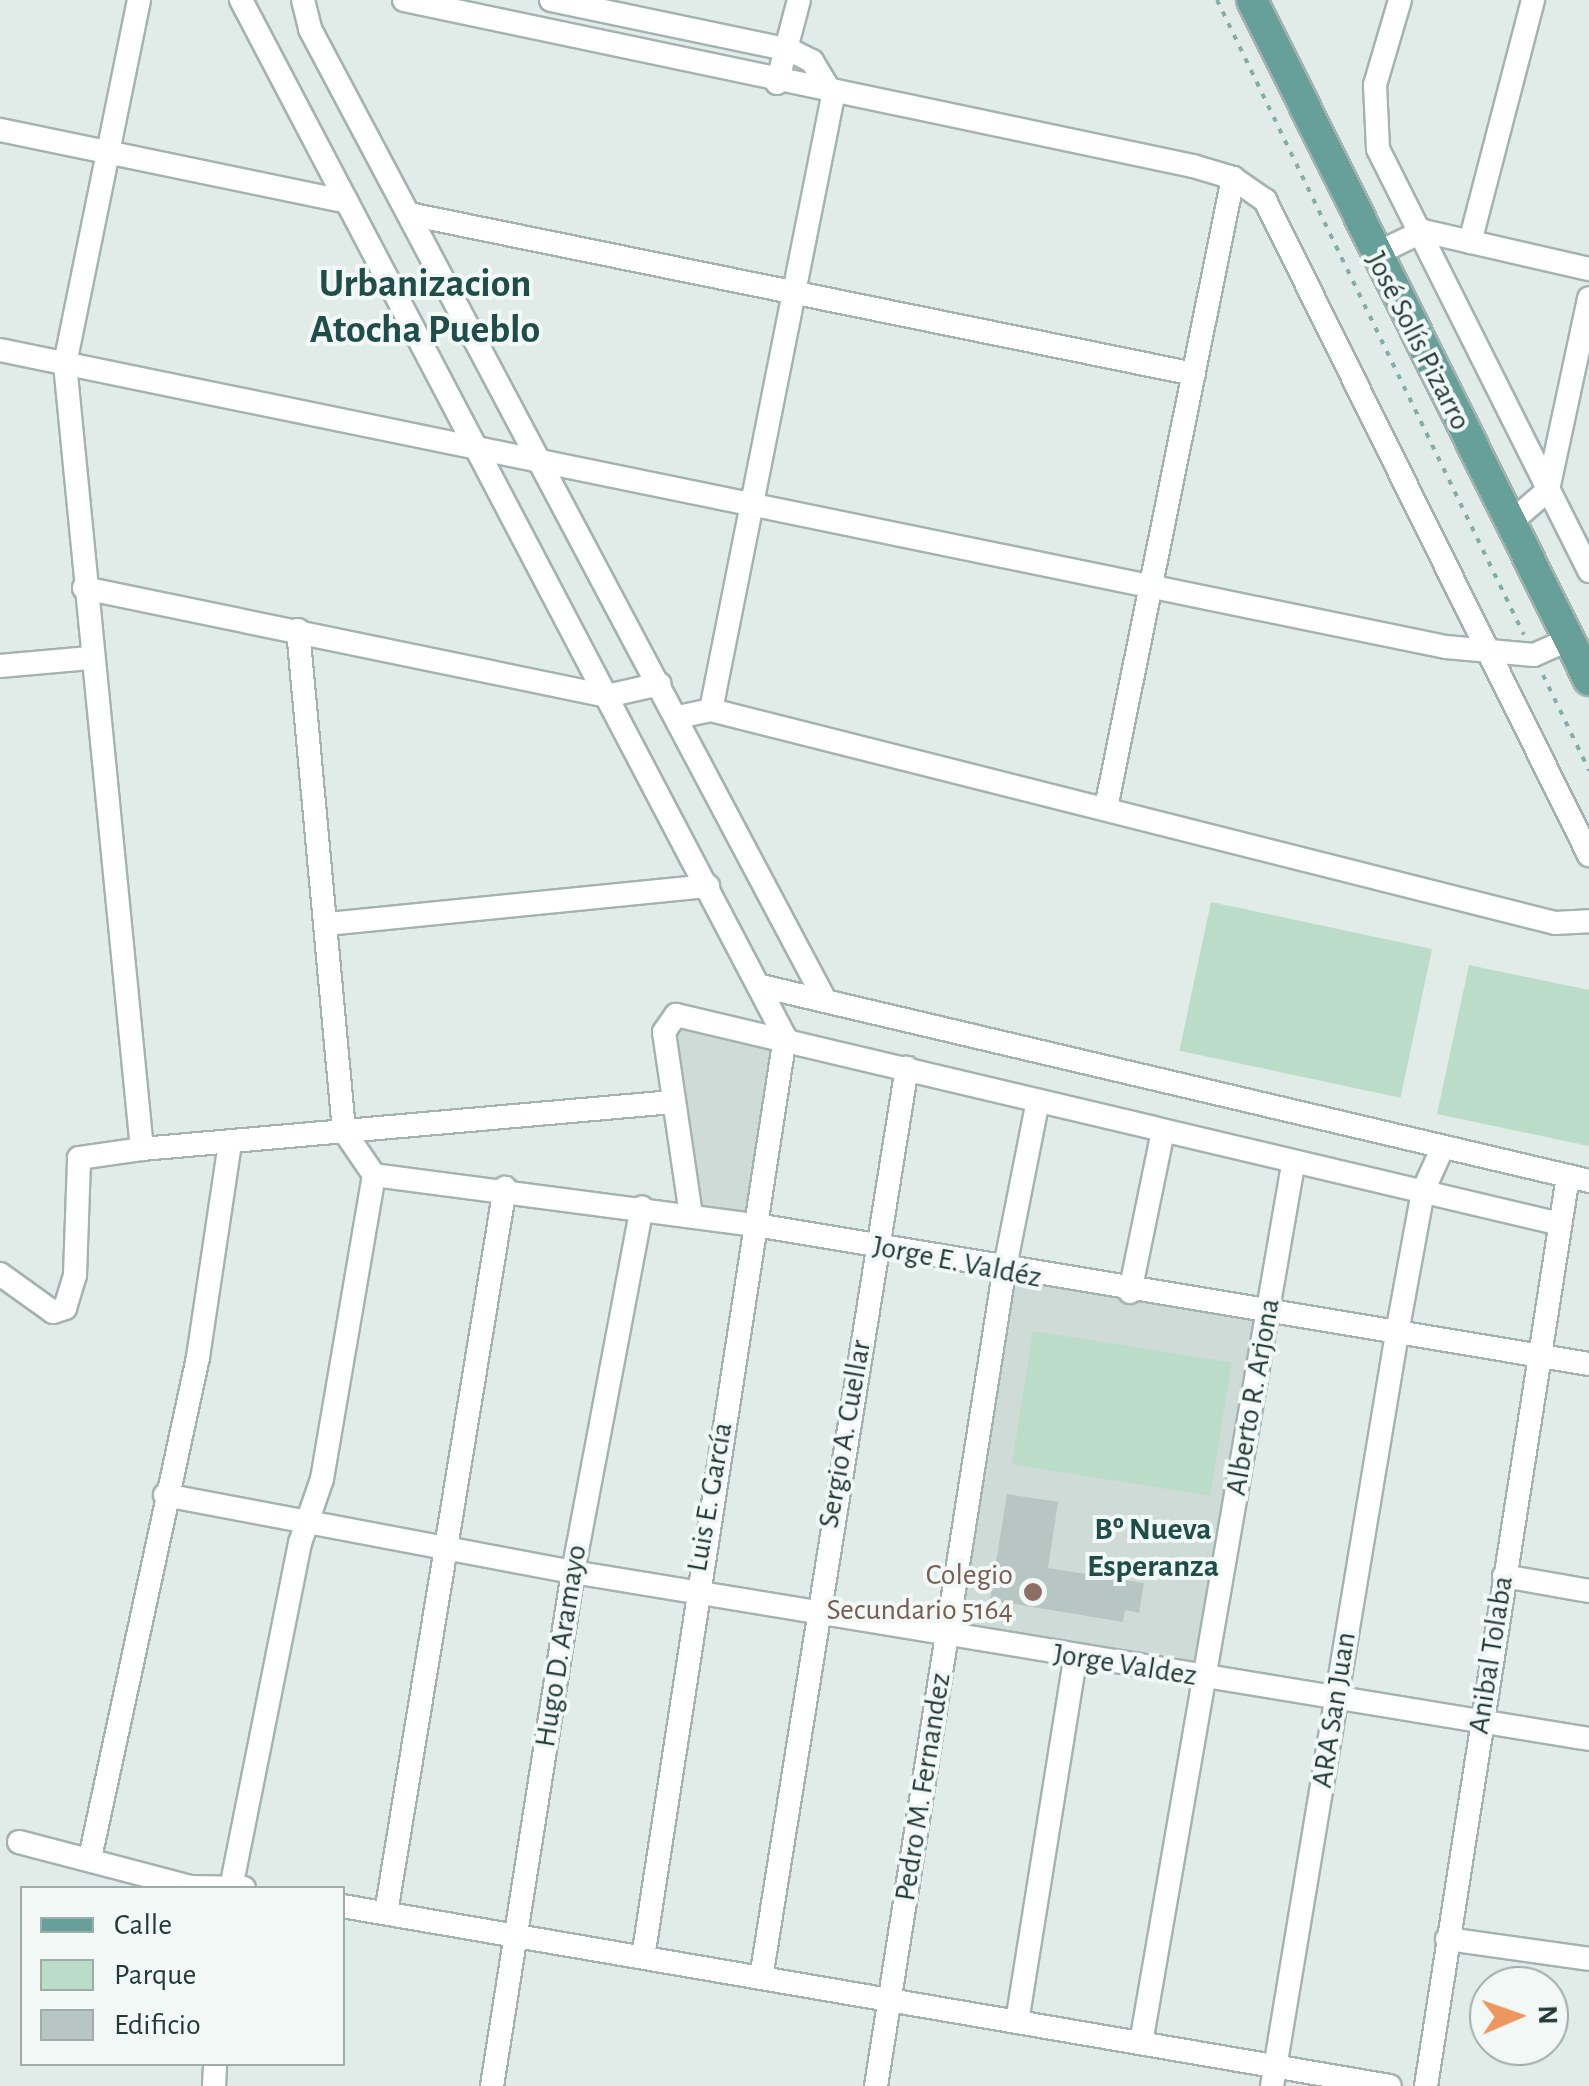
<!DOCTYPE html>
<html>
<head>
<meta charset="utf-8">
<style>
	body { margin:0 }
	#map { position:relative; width:1589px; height:2086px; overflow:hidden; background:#e1ebe8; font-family:"Alegreya Sans",sans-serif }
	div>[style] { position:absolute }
	.built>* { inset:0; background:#cfdbd7; transform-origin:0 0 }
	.green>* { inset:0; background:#bbdcc9; transform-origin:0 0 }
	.building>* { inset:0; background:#b7c6c2 }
	.path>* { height:4px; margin-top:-2px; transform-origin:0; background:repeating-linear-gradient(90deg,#83aea7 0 5px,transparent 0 13px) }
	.roads { filter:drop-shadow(2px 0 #a4b3b0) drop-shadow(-2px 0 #a4b3b0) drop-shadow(0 2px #a4b3b0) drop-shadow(0 -2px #a4b3b0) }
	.minor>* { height:22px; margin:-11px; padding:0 11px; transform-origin:11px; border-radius:11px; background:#fff }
	.major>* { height:30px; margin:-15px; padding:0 15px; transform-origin:15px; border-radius:15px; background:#679f99 }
	.dots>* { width:28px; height:28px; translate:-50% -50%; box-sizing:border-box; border:5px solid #f2f8f6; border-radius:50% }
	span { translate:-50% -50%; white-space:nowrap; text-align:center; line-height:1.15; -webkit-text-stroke:8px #f2f8f6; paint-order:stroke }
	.street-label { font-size:30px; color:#223b38 }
	.education-label { font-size:30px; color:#785e54 }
	.right { translate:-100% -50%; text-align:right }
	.neighbourhood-label { font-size:32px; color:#1f4d49; font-weight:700 }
	.district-label { font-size:40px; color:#1f4d49; font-weight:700 }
	.legend { position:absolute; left:20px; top:1886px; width:325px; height:180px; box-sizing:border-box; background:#f2f8f6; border:2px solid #9facaa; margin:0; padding:12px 18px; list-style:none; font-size:30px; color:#223b38 }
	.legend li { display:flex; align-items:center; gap:20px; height:50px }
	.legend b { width:50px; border:2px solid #9facaa }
	.north { position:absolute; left:1469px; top:1966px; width:100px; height:100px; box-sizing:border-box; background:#f2f8f6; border:2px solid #9facaa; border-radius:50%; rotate:88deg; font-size:28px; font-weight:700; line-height:40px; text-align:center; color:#223b38 }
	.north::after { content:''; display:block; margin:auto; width:35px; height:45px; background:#ed965d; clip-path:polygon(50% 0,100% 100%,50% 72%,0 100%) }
</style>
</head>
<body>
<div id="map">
	<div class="built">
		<i style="clip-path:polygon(669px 1021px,783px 1039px,756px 1223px,692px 1214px)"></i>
		<i style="left:1006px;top:1274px;width:263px;height:363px;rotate:9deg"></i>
	</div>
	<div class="green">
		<i style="left:1211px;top:902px;width:226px;height:152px;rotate:12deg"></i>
		<i style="clip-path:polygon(1469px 965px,1589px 990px,1589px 1146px,1437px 1114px)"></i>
		<i style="left:1033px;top:1331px;width:201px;height:135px;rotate:9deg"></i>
	</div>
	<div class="building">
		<i style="clip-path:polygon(1007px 1494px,1058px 1502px,1048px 1568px,1144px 1583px,1139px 1613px,1125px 1610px,1123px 1622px,990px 1600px)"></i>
	</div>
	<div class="path">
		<i style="left:1217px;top:0;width:705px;rotate:64.2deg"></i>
		<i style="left:1543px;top:675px;width:106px;rotate:64.2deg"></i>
	</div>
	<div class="roads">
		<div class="minor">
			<i style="left:139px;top:0;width:371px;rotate:101.5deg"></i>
			<i style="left:65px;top:364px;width:789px;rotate:84.4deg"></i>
			<i style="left:142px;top:1149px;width:533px;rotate:-5.06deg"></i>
			<i style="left:241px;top:0;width:1171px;rotate:62.32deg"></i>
			<i style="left:785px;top:1037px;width:931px;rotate:98.77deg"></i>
			<i style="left:303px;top:0;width:30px;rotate:76deg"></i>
			<i style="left:310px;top:29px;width:1097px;rotate:62.06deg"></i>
			<i style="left:404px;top:0;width:806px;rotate:11.88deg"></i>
			<i style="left:1193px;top:166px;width:42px;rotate:16.7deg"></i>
			<i style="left:1233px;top:178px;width:39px;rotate:35deg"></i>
			<i style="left:1265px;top:200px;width:731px;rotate:63.68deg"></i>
			<i style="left:551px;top:0;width:244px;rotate:11.8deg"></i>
			<i style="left:790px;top:50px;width:25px;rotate:27deg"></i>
			<i style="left:812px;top:61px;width:41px;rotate:59deg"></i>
			<i style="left:833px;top:96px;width:626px;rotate:101.24deg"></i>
			<i style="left:1400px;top:0;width:89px;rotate:106.4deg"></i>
			<i style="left:1375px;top:85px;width:64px;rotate:87.3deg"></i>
			<i style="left:1378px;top:149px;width:472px;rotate:63.4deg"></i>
			<i style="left:777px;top:83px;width:86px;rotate:-75.2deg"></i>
			<i style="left:0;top:130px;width:354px;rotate:11.7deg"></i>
			<i style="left:409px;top:214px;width:801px;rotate:11.52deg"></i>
			<i style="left:1470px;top:242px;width:250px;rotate:-75.4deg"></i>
			<i style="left:1374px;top:255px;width:55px;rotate:-26.1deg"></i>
			<i style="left:1423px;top:231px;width:170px;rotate:12.9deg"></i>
			<i style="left:0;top:350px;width:1476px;rotate:11.61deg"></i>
			<i style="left:1446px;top:647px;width:88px;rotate:5.2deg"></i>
			<i style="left:1534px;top:655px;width:37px;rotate:-24deg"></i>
			<i style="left:1510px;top:523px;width:50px;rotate:-41deg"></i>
			<i style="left:1548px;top:490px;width:196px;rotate:-77.9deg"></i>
			<i style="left:84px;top:588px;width:534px;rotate:11.67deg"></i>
			<i style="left:607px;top:696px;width:54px;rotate:-12.8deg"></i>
			<i style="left:298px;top:630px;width:503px;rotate:84.75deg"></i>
			<i style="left:344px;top:1131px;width:53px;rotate:55.7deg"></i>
			<i style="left:0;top:666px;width:90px;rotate:-5.1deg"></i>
			<i style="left:678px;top:717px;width:34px;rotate:-12deg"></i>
			<i style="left:711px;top:710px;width:870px;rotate:14.16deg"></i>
			<i style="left:1555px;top:923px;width:34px;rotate:-3deg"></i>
			<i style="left:1106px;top:808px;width:643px;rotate:-78.6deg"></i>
			<i style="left:327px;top:924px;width:383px;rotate:-5.7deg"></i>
			<i style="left:761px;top:986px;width:851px;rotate:13.25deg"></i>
			<i style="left:374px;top:1175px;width:385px;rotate:7.5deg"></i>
			<i style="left:756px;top:1225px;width:845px;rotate:9.47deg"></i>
			<i style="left:691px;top:1215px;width:185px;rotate:-98.4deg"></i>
			<i style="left:664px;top:1032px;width:21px;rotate:-55deg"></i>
			<i style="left:676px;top:1015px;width:908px;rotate:13.3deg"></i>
			<i style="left:0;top:1274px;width:65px;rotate:35.6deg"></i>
			<i style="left:53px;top:1312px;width:13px;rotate:-18deg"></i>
			<i style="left:65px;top:1308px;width:34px;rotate:-73deg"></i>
			<i style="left:75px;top:1275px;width:117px;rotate:-88deg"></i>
			<i style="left:79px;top:1158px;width:64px;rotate:-8.1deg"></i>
			<i style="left:1130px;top:1292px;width:164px;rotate:-78.4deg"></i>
			<i style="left:165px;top:1495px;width:415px;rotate:10.7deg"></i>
			<i style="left:573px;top:1572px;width:1030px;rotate:9.33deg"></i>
			<i style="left:1504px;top:1576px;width:86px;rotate:10deg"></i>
			<i style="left:19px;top:1842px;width:178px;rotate:14.7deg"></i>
			<i style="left:191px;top:1887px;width:53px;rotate:1.1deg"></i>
			<i style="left:90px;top:1858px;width:513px;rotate:-77.83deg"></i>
			<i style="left:198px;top:1357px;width:217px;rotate:-81.5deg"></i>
			<i style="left:231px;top:1888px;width:352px;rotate:-78.7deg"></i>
			<i style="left:300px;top:1543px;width:68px;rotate:-71deg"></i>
			<i style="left:322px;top:1479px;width:308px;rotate:-80.3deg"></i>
			<i style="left:342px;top:1906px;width:1063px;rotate:9.75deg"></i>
			<i style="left:386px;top:1913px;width:735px;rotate:-80.68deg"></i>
			<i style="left:1447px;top:1939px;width:143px;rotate:8deg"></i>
			<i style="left:761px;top:1978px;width:922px;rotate:-80.89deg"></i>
			<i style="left:1017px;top:2022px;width:369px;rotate:-80.9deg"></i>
			<i style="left:1141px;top:2043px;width:891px;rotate:-80.18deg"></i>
			<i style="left:214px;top:2086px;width:22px;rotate:-87deg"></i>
			<i style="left:492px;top:2086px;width:520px;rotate:-81.04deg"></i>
			<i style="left:573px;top:1572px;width:371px;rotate:-79.3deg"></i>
			<i style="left:876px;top:2086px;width:824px;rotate:-81.06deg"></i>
			<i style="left:1004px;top:1272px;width:174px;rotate:-78.8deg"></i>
			<i style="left:1272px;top:2086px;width:763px;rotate:-80.57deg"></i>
			<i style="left:1397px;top:1333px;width:144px;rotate:-79.6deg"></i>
			<i style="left:1423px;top:1191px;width:48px;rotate:-65.6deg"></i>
			<i style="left:1426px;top:2086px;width:921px;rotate:-81.13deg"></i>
		</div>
		<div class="major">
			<i style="left:1252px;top:0;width:759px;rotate:63.64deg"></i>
		</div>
	</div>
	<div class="dots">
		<i style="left:1033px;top:1592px;background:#8d6e63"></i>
	</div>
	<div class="street-label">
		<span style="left:1418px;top:341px;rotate:63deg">José Solís Pizarro</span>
		<span style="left:957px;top:1262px;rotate:11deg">Jorge E. Valdéz</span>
		<span style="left:1253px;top:1397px;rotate:-80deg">Alberto R. Arjona</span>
		<span style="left:845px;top:1434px;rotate:-80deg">Sergio A. Cuellar</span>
		<span style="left:710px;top:1497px;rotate:-80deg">Luis E. García</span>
		<span style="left:561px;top:1646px;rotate:-81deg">Hugo D. Aramayo</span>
		<span style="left:1491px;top:1655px;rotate:-81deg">Anibal Tolaba</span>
		<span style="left:1125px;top:1665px;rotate:9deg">Jorge Valdez</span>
		<span style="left:1334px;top:1710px;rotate:-81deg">ARA San Juan</span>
		<span style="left:923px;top:1787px;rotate:-81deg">Pedro M. Fernandez</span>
	</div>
	<div class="education-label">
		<span class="right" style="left:1013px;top:1592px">Colegio<br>Secundario 5164</span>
	</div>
	<div class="neighbourhood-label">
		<span style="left:1153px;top:1548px">Bº Nueva<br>Esperanza</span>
	</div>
	<div class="district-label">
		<span style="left:425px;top:307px">Urbanizacion<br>Atocha Pueblo</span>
	</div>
	<ul class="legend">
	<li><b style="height:12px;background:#679f99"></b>Calle</li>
	<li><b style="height:28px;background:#bbdcc9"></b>Parque</li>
	<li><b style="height:28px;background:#b7c6c2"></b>Edificio</li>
	</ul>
	<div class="north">N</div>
</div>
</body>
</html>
